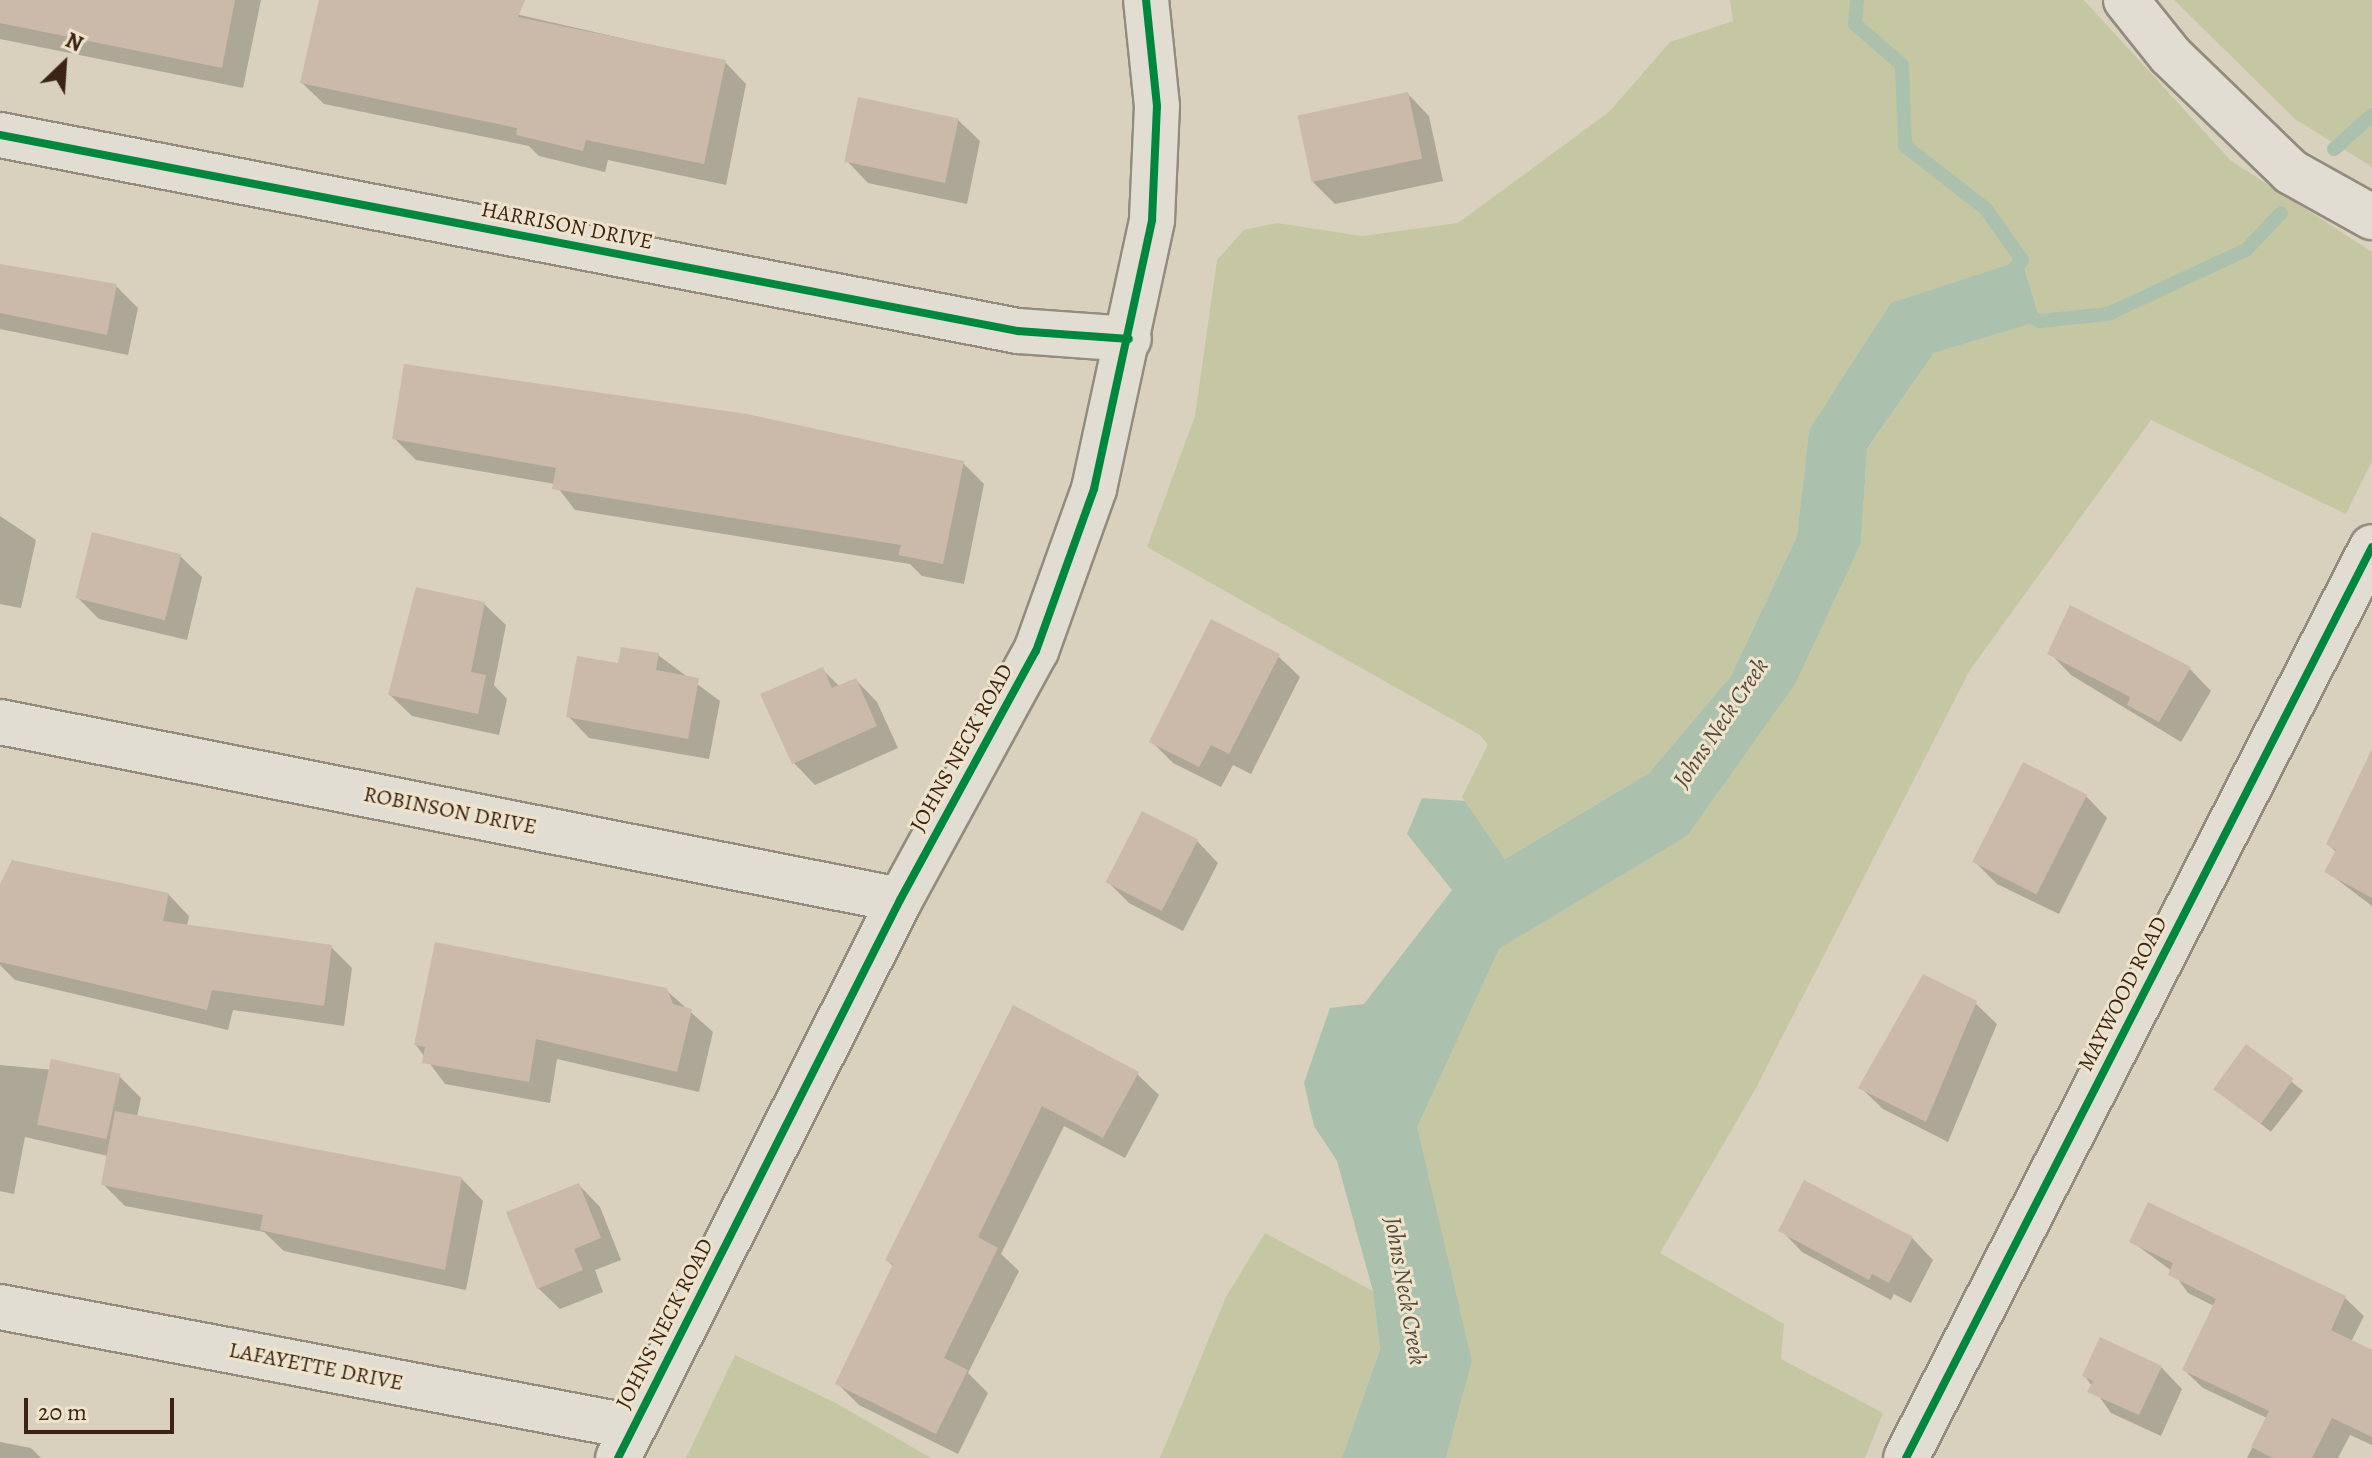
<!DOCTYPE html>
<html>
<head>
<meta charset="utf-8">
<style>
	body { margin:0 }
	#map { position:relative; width:2372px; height:1458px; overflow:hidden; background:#d9d1bd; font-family:Alegreya,serif }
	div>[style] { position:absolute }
	.green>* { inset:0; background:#c5c7a2 }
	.water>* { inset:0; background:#abc1ae }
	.shadow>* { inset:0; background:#0003; transform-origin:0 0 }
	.stream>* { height:14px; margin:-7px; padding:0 7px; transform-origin:7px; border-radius:7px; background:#abc1ae }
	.building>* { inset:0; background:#cbbaaa; transform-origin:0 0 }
	.roads { filter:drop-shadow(2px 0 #928b7e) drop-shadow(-2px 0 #928b7e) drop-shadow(0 2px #928b7e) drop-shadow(0 -2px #928b7e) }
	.minor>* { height:44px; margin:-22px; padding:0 22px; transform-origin:22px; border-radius:22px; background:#e2ddd3 }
	.cycleway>* { height:8px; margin:-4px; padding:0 4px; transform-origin:4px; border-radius:4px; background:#00873e }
	span { translate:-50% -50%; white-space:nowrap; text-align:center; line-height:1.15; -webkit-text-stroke:6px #eee4cc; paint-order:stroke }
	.street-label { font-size:22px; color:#3c2315 }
	.water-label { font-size:24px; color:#53493a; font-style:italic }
	.north { position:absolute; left:24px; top:24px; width:80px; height:80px; -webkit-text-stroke:6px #eee4cc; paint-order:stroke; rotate:25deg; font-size:22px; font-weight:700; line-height:32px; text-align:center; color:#3c2315 }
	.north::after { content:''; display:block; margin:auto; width:28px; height:36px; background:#3c2315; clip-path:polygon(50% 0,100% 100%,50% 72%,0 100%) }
	.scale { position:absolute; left:24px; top:1398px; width:150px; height:36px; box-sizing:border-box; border:4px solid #3c2315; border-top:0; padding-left:10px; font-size:24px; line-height:28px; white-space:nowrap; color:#3c2315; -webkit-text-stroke:6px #eee4cc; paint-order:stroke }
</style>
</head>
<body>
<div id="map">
	<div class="green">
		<i style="clip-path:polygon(1730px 0,2084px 0,2230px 160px,2372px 252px,2372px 461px,2346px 514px,2151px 420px,1970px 670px,1756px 1088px,1660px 1253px,1784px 1324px,1781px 1359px,1883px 1413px,1865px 1458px,1446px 1458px,1472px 1361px,1416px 1127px,1499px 949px,1687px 836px,1861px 543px,1867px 450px,1934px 353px,2039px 321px,2023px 261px,1809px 430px,1797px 536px,1731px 676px,1649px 773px,1505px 859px,1462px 797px,1488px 745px,1480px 735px,1147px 547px,1195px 416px,1217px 260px,1244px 230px,1277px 223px,1362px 236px,1458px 223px,1609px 112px,1670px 42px,1733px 21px)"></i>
		<i style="clip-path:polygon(2174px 0,2372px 0,2372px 167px,2295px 119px)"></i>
		<i style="clip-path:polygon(1265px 1233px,1373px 1291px,1380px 1349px,1342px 1458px,1160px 1458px,1226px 1297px)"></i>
		<i style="clip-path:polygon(735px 1355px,836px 1403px,931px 1458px,686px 1458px)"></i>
	</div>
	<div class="water">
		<i style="clip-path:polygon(2022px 260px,2040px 321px,1934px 353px,1867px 449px,1861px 543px,1795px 684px,1687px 836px,1499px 949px,1417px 1127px,1472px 1361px,1446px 1458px,1342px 1458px,1380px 1349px,1373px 1291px,1337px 1161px,1314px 1126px,1304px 1083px,1330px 1008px,1364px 1004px,1452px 890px,1407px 834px,1422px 798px,1465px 801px,1505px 859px,1649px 773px,1731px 676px,1797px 536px,1809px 430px,1891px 303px)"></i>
	</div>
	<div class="shadow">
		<i style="clip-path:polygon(0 0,261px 0,243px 88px,0 39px)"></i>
		<i style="clip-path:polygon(321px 0,454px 0,725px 62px,746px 84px,726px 185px,608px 160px,605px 172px,539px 156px,529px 146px,324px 104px,302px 83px)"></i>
		<i style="clip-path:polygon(1408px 94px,1429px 116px,1443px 181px,1335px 204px,1313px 182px)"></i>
		<i style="clip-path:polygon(958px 120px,980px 141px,967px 204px,868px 183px,847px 161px)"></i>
		<i style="clip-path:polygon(0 266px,116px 286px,138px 308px,128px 355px,0 329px)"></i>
		<i style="clip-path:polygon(394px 438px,962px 462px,984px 484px,964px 584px,922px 576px,910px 564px,575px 510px,555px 484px,416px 460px)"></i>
		<i style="clip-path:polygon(0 516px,36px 540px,21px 608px,0 604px)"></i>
		<i style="clip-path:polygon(180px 556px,202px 577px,187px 640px,99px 619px,78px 598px)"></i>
		<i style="clip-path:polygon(484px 604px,506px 625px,494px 685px,507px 699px,499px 735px,412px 716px,390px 695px)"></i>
		<i style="clip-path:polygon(2050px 653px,2190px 669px,2211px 691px,2181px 742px,2071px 675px)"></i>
		<i style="clip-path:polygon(658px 655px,720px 701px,709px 759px,589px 738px,568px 716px,619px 665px)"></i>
		<i style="clip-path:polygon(1278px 656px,1300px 677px,1251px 774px,1233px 765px,1221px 787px,1173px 763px,1151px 741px)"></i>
		<i style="clip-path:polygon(822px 669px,840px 687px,856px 680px,877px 702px,898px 748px,815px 785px,794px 763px)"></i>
		<i style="clip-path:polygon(2372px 754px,2372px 906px,2326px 871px,2336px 852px,2328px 844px)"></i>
		<i style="clip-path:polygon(2086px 796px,2107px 818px,2059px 914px,1997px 884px,1975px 862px)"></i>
		<i style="clip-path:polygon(1197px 841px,1218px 863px,1183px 931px,1129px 903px,1107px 881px)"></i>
		<i style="clip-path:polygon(0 886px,168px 894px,189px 916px,187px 926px,331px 947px,352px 968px,344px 1026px,233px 1010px,228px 1030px,15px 980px,0 965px)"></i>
		<i style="clip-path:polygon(437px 945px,666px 990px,713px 1032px,699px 1092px,557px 1059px,550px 1103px,445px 1084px,416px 1045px)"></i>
		<i style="clip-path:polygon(1975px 1003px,1997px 1024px,1948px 1142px,1883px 1109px,1861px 1088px)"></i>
		<i style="clip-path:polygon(1014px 1008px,1137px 1074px,1159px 1095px,1125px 1158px,1064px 1126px,1001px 1254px,1019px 1271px,968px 1373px,988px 1393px,958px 1454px,859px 1405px,837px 1383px,894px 1267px,887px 1260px)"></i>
		<i style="left:2247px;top:1047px;width:71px;height:52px;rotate:38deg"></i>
		<i style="clip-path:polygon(0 1065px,119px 1076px,141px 1098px,137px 1117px,462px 1179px,483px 1201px,466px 1290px,284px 1251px,264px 1232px,125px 1206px,103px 1184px,108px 1156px,25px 1137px,14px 1194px,0 1191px)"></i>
		<i style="clip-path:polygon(579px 1185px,600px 1207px,621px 1260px,595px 1270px,603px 1292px,560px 1309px,538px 1288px)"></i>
		<i style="clip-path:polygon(2149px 1204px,2345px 1298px,2364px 1316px,2351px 1342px,2372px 1352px,2372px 1445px,2350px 1435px,2338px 1458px,2247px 1458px,2267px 1418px,2203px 1388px,2184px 1370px,2214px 1306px,2188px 1293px,2172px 1271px,2131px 1241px)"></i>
		<i style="clip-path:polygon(1781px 1230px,1912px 1238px,1933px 1260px,1911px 1303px,1894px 1294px,1891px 1300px,1802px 1252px)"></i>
		<i style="clip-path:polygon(2161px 1367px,2182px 1389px,2161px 1436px,2111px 1413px,2084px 1375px)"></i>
		<i style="clip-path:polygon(0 1442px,31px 1448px,41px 1458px,0 1458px)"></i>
	</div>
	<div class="stream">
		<i style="left:1857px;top:0;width:24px;rotate:95deg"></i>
		<i style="left:1855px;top:24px;width:62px;rotate:41.1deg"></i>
		<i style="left:1902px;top:65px;width:81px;rotate:87.9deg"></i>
		<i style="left:1905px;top:146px;width:103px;rotate:37.9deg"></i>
		<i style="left:1986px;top:209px;width:62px;rotate:54.8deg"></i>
		<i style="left:2022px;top:260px;width:17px;rotate:130deg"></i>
		<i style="left:2334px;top:149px;width:51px;rotate:-41.8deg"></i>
		<i style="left:2022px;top:314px;width:19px;rotate:21deg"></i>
		<i style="left:2040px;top:321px;width:68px;rotate:-5.9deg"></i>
		<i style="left:2108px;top:314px;width:152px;rotate:-24.9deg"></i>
		<i style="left:2246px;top:250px;width:51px;rotate:-46.6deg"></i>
	</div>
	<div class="building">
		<i style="clip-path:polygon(0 0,235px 0,222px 68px,0 23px)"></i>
		<i style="clip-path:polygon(319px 0,525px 0,518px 17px,726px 60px,704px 164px,586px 140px,583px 151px,516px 135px,517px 128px,300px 83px)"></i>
		<i style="left:1408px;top:92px;width:68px;height:113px;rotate:78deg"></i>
		<i style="left:858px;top:97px;width:103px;height:66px;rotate:12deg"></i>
		<i style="clip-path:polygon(0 264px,117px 284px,107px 335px,0 313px)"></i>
		<i style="clip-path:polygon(404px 364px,747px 414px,964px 461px,943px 564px,898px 555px,901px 545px,552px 489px,556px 468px,392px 439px)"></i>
		<i style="left:92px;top:532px;width:92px;height:68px;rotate:14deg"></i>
		<i style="clip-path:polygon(416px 587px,485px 602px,471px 672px,486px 675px,478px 714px,388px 695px)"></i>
		<i style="clip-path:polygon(2070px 605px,2191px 667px,2159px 722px,2127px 705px,2130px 697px,2047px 654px)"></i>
		<i style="clip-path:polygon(1211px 619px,1280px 654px,1229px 754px,1211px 745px,1199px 767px,1149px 742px)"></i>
		<i style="clip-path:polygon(621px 647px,659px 653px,656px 670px,699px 678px,688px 739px,566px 717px,577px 656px,618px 663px)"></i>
		<i style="clip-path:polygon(823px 667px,832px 688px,856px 678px,877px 726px,792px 764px,760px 694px)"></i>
		<i style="clip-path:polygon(2372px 749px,2372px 898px,2324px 872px,2336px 850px,2326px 844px)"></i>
		<i style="left:2023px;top:762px;width:72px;height:112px;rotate:27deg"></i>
		<i style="left:1142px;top:811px;width:63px;height:80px;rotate:27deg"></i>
		<i style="clip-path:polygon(12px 860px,169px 893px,163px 921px,332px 945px,324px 1006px,212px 990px,207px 1010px,0 962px,0 884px)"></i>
		<i style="clip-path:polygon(435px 942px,667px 988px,673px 1004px,692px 1009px,677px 1072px,536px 1039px,529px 1082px,422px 1063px,425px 1047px,414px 1045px)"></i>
		<i style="clip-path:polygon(1923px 974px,1977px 1001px,1926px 1122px,1858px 1088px)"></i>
		<i style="clip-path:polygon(1013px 1005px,1139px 1072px,1103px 1138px,1042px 1106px,978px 1237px,998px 1248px,944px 1358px,968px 1370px,936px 1434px,835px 1384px,893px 1264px,885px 1260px)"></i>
		<i style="left:2246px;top:1044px;width:59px;height:56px;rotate:36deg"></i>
		<i style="left:51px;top:1059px;width:71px;height:67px;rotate:12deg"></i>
		<i style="clip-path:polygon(115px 1111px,462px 1177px,445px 1270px,260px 1230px,263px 1215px,101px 1185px)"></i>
		<i style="clip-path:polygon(1804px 1180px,1913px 1237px,1889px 1283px,1872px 1274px,1869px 1280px,1778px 1231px)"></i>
		<i style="clip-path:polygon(579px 1183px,601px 1238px,574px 1249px,583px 1270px,537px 1289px,506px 1212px)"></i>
		<i style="clip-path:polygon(2148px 1202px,2346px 1296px,2331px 1330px,2372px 1350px,2372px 1437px,2332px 1418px,2312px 1458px,2273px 1458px,2251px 1447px,2269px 1411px,2182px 1370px,2216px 1299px,2168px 1275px,2173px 1263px,2129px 1242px)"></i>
		<i style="clip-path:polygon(2100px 1337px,2162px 1366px,2139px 1415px,2087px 1392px,2093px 1381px,2082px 1376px)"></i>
	</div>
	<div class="roads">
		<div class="minor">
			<i style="left:2126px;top:0;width:70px;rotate:51.3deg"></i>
			<i style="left:2170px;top:55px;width:168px;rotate:44deg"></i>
			<i style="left:2291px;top:172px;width:93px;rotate:29.1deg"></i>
			<i style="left:0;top:135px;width:1037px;rotate:10.9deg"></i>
			<i style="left:1018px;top:331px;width:111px;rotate:4.1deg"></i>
			<i style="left:0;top:722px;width:917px;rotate:11.19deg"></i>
			<i style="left:0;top:1307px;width:644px;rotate:10.73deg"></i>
			<i style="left:618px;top:1458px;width:625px;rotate:-63.19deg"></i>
			<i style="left:900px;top:900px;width:284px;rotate:-61.4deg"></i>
			<i style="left:1036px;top:651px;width:172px;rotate:-70.3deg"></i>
			<i style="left:1094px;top:489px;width:275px;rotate:-77.8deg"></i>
			<i style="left:1152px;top:220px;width:114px;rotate:-87.5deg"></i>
			<i style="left:1157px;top:106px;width:107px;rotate:-95.9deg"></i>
			<i style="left:1906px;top:1458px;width:1023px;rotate:-62.91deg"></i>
		</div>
	</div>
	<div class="cycleway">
		<i style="left:0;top:135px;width:1037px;rotate:10.9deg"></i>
		<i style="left:1018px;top:331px;width:111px;rotate:4.1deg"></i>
		<i style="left:618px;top:1458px;width:625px;rotate:-63.19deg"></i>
		<i style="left:900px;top:900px;width:284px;rotate:-61.4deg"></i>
		<i style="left:1036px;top:651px;width:172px;rotate:-70.3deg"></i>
		<i style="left:1094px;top:489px;width:275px;rotate:-77.8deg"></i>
		<i style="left:1152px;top:220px;width:114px;rotate:-87.5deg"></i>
		<i style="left:1157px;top:106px;width:107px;rotate:-95.9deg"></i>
		<i style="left:1906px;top:1458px;width:1023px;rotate:-62.91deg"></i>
	</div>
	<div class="street-label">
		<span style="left:567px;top:226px;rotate:11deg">HARRISON DRIVE</span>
		<span style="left:962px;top:748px;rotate:-61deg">JOHNS NECK ROAD</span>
		<span style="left:450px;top:811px;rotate:11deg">ROBINSON DRIVE</span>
		<span style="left:2123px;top:994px;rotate:-63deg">MAYWOOD ROAD</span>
		<span style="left:665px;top:1324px;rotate:-63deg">JOHNS NECK ROAD</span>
		<span style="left:316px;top:1367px;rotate:11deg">LAFAYETTE DRIVE</span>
	</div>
	<div class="water-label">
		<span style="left:1721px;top:723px;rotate:-56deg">Johns Neck Creek</span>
		<span style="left:1405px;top:1291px;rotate:80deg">Johns Neck Creek</span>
	</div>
	<div class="north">N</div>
	<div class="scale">20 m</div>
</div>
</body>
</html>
